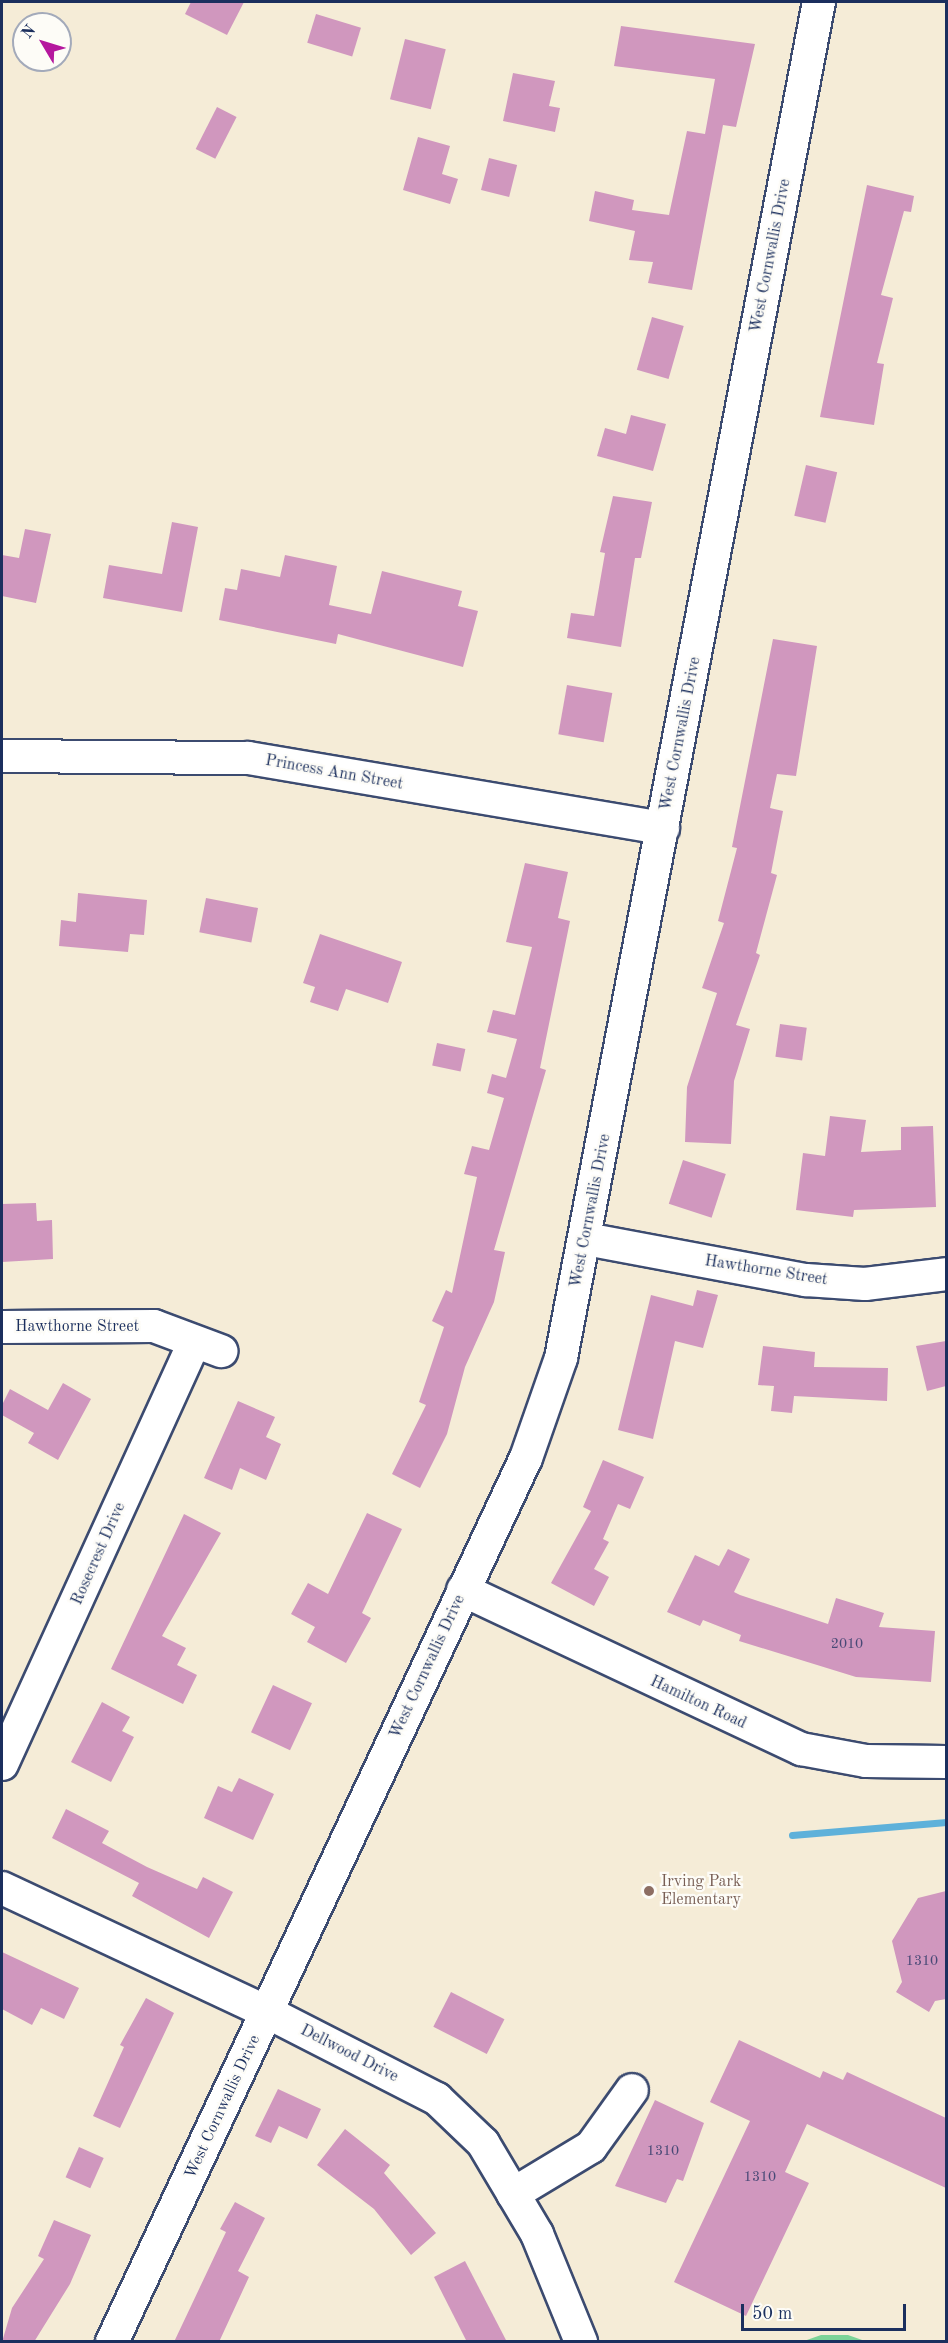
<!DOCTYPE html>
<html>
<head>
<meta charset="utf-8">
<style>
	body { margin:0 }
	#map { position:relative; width:948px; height:2343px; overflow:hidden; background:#f5ecd7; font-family:"Old Standard TT",serif }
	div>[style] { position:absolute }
	.green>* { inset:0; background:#7cd398 }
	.stream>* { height:7px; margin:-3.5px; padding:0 3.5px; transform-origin:3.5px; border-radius:3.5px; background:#5eb1da }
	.building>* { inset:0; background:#d097be; transform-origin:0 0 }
	.roads { filter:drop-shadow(2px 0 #3c4b70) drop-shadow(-2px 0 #3c4b70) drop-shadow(0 2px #3c4b70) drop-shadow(0 -2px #3c4b70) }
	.minor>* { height:32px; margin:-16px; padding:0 16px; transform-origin:16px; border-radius:16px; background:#fff }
	.dots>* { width:16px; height:16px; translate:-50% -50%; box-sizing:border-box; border:3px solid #fdfcf7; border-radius:50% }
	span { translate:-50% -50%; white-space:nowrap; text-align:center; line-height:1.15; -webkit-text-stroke:4.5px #fdfcf7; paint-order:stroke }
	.number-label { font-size:14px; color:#484976 }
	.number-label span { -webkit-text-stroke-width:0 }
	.street-label { font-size:16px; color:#1b2f5e }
	.education-label { font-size:16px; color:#785e54 }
	.left { translate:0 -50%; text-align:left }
	.frame { position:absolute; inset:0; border:3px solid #1b2f5e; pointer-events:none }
	.north { position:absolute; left:12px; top:12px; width:60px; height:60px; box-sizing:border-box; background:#fdfcf7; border:2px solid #a3aaba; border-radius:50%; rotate:308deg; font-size:16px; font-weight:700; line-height:24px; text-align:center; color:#1b2f5e }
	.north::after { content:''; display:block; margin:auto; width:21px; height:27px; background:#b5179e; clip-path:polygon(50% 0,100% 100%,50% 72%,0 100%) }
	.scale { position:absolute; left:741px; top:2304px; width:165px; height:27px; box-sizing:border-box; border:3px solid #1b2f5e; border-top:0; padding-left:8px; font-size:18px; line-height:21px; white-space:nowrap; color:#1b2f5e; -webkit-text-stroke:4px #fdfcf7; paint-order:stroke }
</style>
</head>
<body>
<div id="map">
	<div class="green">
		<i style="clip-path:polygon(821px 2335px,848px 2335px,865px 2341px,804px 2341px)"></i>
	</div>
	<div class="stream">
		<i style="left:792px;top:1835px;width:155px;rotate:-4.8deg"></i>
	</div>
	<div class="building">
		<i style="clip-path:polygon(191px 2px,244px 2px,227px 35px,185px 14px)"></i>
		<i style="left:316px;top:14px;width:47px;height:30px;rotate:17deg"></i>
		<i style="clip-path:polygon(621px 26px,755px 44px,736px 127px,723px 125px,692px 290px,648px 283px,653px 262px,629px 260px,635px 231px,589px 221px,595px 191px,634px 200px,632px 210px,669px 215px,687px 131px,705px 134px,715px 79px,614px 66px)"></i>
		<i style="left:405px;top:39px;width:42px;height:62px;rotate:14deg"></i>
		<i style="clip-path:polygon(513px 73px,555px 81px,549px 106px,560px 108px,555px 132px,503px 121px)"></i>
		<i style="left:217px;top:107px;width:22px;height:47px;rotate:27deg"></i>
		<i style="clip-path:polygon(418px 137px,450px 146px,442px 174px,458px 179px,450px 204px,403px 190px)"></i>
		<i style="left:489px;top:158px;width:29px;height:33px;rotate:14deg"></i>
		<i style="clip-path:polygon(867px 185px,914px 196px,911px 212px,904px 211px,881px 295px,893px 298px,877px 363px,884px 364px,874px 425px,820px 417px)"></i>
		<i style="left:652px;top:317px;width:33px;height:55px;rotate:16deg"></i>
		<i style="clip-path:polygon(631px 415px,666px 424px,653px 471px,597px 456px,605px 428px,626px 434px)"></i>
		<i style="left:806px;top:465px;width:32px;height:52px;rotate:13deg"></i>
		<i style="clip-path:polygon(613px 496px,652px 502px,641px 558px,635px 558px,621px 647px,567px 638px,571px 613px,594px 616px,605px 553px,600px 552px)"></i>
		<i style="clip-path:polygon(172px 522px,198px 527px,182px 612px,103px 598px,109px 565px,162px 574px)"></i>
		<i style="clip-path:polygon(25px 529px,51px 534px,36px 603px,2px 596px,2px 555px,19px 558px)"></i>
		<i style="clip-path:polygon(285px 555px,337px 566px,329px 605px,371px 614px,382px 571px,462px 591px,458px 606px,478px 611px,463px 667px,338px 634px,336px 644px,219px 620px,225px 588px,237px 590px,241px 569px,280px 577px)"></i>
		<i style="clip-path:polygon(773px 639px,817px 646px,796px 776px,777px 774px,770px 808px,783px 811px,771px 873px,777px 875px,756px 953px,760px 955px,736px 1025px,750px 1029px,734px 1081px,731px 1144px,685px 1142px,687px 1087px,717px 993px,702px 988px,724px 923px,718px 921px,737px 848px,732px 847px)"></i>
		<i style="left:567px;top:685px;width:46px;height:50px;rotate:10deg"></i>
		<i style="clip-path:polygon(525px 863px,568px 872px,558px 918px,570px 921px,540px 1068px,546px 1070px,494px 1250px,505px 1252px,494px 1302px,465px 1367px,447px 1434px,420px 1488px,392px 1474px,426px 1405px,419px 1402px,444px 1327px,432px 1321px,446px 1290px,452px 1293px,477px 1177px,464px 1174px,472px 1146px,489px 1150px,504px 1098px,487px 1093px,492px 1074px,506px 1078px,517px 1039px,487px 1032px,493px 1010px,515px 1015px,532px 947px,506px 942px)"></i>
		<i style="clip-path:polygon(78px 893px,147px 900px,144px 935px,130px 934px,128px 952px,59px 946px,61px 920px,76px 922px)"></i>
		<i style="left:206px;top:898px;width:53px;height:35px;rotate:11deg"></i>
		<i style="clip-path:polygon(320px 934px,402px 962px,388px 1003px,346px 989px,338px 1011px,310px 1002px,315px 987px,303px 983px)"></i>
		<i style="left:780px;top:1024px;width:27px;height:33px;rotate:8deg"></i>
		<i style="left:437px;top:1043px;width:29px;height:23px;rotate:12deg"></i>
		<i style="clip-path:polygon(830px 1116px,866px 1120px,861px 1152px,901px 1150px,901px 1127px,933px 1126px,936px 1207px,854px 1210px,853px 1217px,796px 1210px,803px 1153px,825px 1156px)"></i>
		<i style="left:683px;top:1160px;width:45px;height:46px;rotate:18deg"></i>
		<i style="clip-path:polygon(36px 1203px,37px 1221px,52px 1220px,53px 1259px,2px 1262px,2px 1204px)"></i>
		<i style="clip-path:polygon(697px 1290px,718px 1295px,703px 1348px,675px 1341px,653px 1439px,618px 1430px,651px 1295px,693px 1306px)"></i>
		<i style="clip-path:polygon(946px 1341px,946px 1386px,927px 1391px,916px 1346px)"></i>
		<i style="clip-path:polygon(763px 1346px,815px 1352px,814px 1367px,888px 1368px,887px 1401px,794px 1396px,792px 1413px,771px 1411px,774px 1386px,758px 1385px)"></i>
		<i style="clip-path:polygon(63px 1383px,91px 1399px,58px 1460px,28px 1443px,34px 1433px,2px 1415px,2px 1405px,10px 1389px,48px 1410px)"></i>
		<i style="clip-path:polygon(238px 1401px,275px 1417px,266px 1437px,281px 1444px,266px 1480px,240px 1468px,232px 1490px,204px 1478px)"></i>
		<i style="clip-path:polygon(603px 1460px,644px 1477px,630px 1509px,618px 1504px,603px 1539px,609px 1542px,594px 1569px,609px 1577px,594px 1606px,551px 1583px,591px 1511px,583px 1507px)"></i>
		<i style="clip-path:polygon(367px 1513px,402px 1529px,362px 1613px,371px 1618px,346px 1663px,307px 1642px,315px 1627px,291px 1614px,308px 1583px,328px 1594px)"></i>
		<i style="clip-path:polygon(184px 1514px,221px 1533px,162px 1636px,186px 1648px,177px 1665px,197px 1675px,183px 1704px,111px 1669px)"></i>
		<i style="clip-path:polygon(728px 1549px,750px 1559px,734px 1592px,740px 1595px,828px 1624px,836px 1598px,884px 1613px,879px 1627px,935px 1631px,931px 1682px,856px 1677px,739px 1641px,741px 1635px,703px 1620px,700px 1626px,667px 1612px,695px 1555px,719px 1566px)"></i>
		<i style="left:273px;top:1685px;width:43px;height:52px;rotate:25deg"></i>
		<i style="clip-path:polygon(102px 1702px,130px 1717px,122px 1731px,134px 1737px,111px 1782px,71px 1762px)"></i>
		<i style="clip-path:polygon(239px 1778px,274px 1794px,253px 1840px,204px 1818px,218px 1786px,232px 1792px)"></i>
		<i style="clip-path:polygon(66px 1809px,109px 1831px,102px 1843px,147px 1867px,197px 1889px,203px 1877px,233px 1892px,209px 1938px,132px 1896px,139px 1883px,52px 1838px)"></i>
		<i style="clip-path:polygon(946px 1891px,946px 1999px,935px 2001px,929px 2012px,896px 1992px,902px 1982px,892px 1941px,918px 1898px)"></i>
		<i style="clip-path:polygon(2px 1952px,79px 1988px,64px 2019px,41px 2008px,32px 2025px,2px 2009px)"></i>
		<i style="left:451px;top:1992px;width:60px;height:39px;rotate:27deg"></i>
		<i style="clip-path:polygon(146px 1998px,174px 2013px,120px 2128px,93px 2116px,124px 2047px,120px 2045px)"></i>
		<i style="clip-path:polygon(739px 2040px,820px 2078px,823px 2071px,843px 2080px,847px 2072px,946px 2118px,946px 2188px,807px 2124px,785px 2172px,809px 2183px,746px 2316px,674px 2282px,750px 2121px,710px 2102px)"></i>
		<i style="clip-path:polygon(278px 2089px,321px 2109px,307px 2139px,279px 2126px,271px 2143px,255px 2136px)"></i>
		<i style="clip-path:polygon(655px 2100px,704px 2123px,683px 2181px,677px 2179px,666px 2203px,615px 2186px)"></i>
		<i style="clip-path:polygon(345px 2129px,390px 2165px,384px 2173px,436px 2233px,411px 2255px,374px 2209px,317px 2165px)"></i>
		<i style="left:79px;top:2147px;width:27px;height:33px;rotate:24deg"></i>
		<i style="clip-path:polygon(235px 2202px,265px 2218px,238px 2271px,249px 2277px,219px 2342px,174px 2342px,226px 2232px,220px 2229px)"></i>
		<i style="clip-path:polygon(54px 2220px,91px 2235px,70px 2284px,34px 2342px,2px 2342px,12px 2308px,44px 2259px,38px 2256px)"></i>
		<i style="clip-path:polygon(465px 2261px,507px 2342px,467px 2342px,434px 2277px)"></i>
	</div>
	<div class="roads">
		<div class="minor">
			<i style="left:2px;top:756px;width:246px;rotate:0.5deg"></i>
			<i style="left:248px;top:758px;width:421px;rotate:9.6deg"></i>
			<i style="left:586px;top:1239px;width:224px;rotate:10.6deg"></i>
			<i style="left:806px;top:1280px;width:59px;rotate:3.9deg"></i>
			<i style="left:865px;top:1284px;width:82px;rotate:-7deg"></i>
			<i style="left:2px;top:1327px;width:152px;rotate:-0.4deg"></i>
			<i style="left:154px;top:1326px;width:72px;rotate:20.5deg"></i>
			<i style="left:463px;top:1590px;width:374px;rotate:25.2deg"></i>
			<i style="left:801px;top:1749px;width:66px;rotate:10.5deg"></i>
			<i style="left:866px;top:1761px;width:80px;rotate:0.7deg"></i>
			<i style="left:2px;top:1764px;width:464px;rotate:-65.5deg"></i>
			<i style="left:2px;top:1888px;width:293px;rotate:25.1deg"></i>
			<i style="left:267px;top:2012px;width:191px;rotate:27.1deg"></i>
			<i style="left:437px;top:2099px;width:64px;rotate:43.7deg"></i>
			<i style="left:483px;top:2143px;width:106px;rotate:59.3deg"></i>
			<i style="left:537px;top:2234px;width:117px;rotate:67.8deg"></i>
			<i style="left:513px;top:2194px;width:91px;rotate:-31.1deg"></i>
			<i style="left:591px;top:2147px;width:70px;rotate:-54.3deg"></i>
			<i style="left:112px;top:2342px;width:976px;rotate:-64.91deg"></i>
			<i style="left:526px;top:1458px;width:106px;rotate:-70.7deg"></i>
			<i style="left:561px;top:1358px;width:1380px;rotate:-79.23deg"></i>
		</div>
	</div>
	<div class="dots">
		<i style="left:649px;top:1891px;background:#8d6e63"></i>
	</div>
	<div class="number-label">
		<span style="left:847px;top:1644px">2010</span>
		<span style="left:922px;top:1961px">1310</span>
		<span style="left:663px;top:2151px">1310</span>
		<span style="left:760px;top:2177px">1310</span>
	</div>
	<div class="street-label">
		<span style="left:771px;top:256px;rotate:-79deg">West Cornwallis Drive</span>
		<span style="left:681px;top:734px;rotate:-79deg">West Cornwallis Drive</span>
		<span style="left:334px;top:773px;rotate:10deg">Princess Ann Street</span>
		<span style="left:591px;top:1211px;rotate:-79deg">West Cornwallis Drive</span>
		<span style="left:766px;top:1271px;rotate:9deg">Hawthorne Street</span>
		<span style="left:77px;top:1327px">Hawthorne Street</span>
		<span style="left:99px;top:1554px;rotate:-66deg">Rosecrest Drive</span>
		<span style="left:428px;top:1667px;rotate:-65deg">West Cornwallis Drive</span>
		<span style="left:698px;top:1703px;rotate:25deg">Hamilton Road</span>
		<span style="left:349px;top:2054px;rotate:27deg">Dellwood Drive</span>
		<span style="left:223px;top:2107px;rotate:-65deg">West Cornwallis Drive</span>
	</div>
	<div class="education-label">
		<span class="left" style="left:661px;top:1891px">Irving Park<br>Elementary</span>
	</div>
	<div class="frame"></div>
	<div class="north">N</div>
	<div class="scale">50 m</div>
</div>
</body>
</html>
